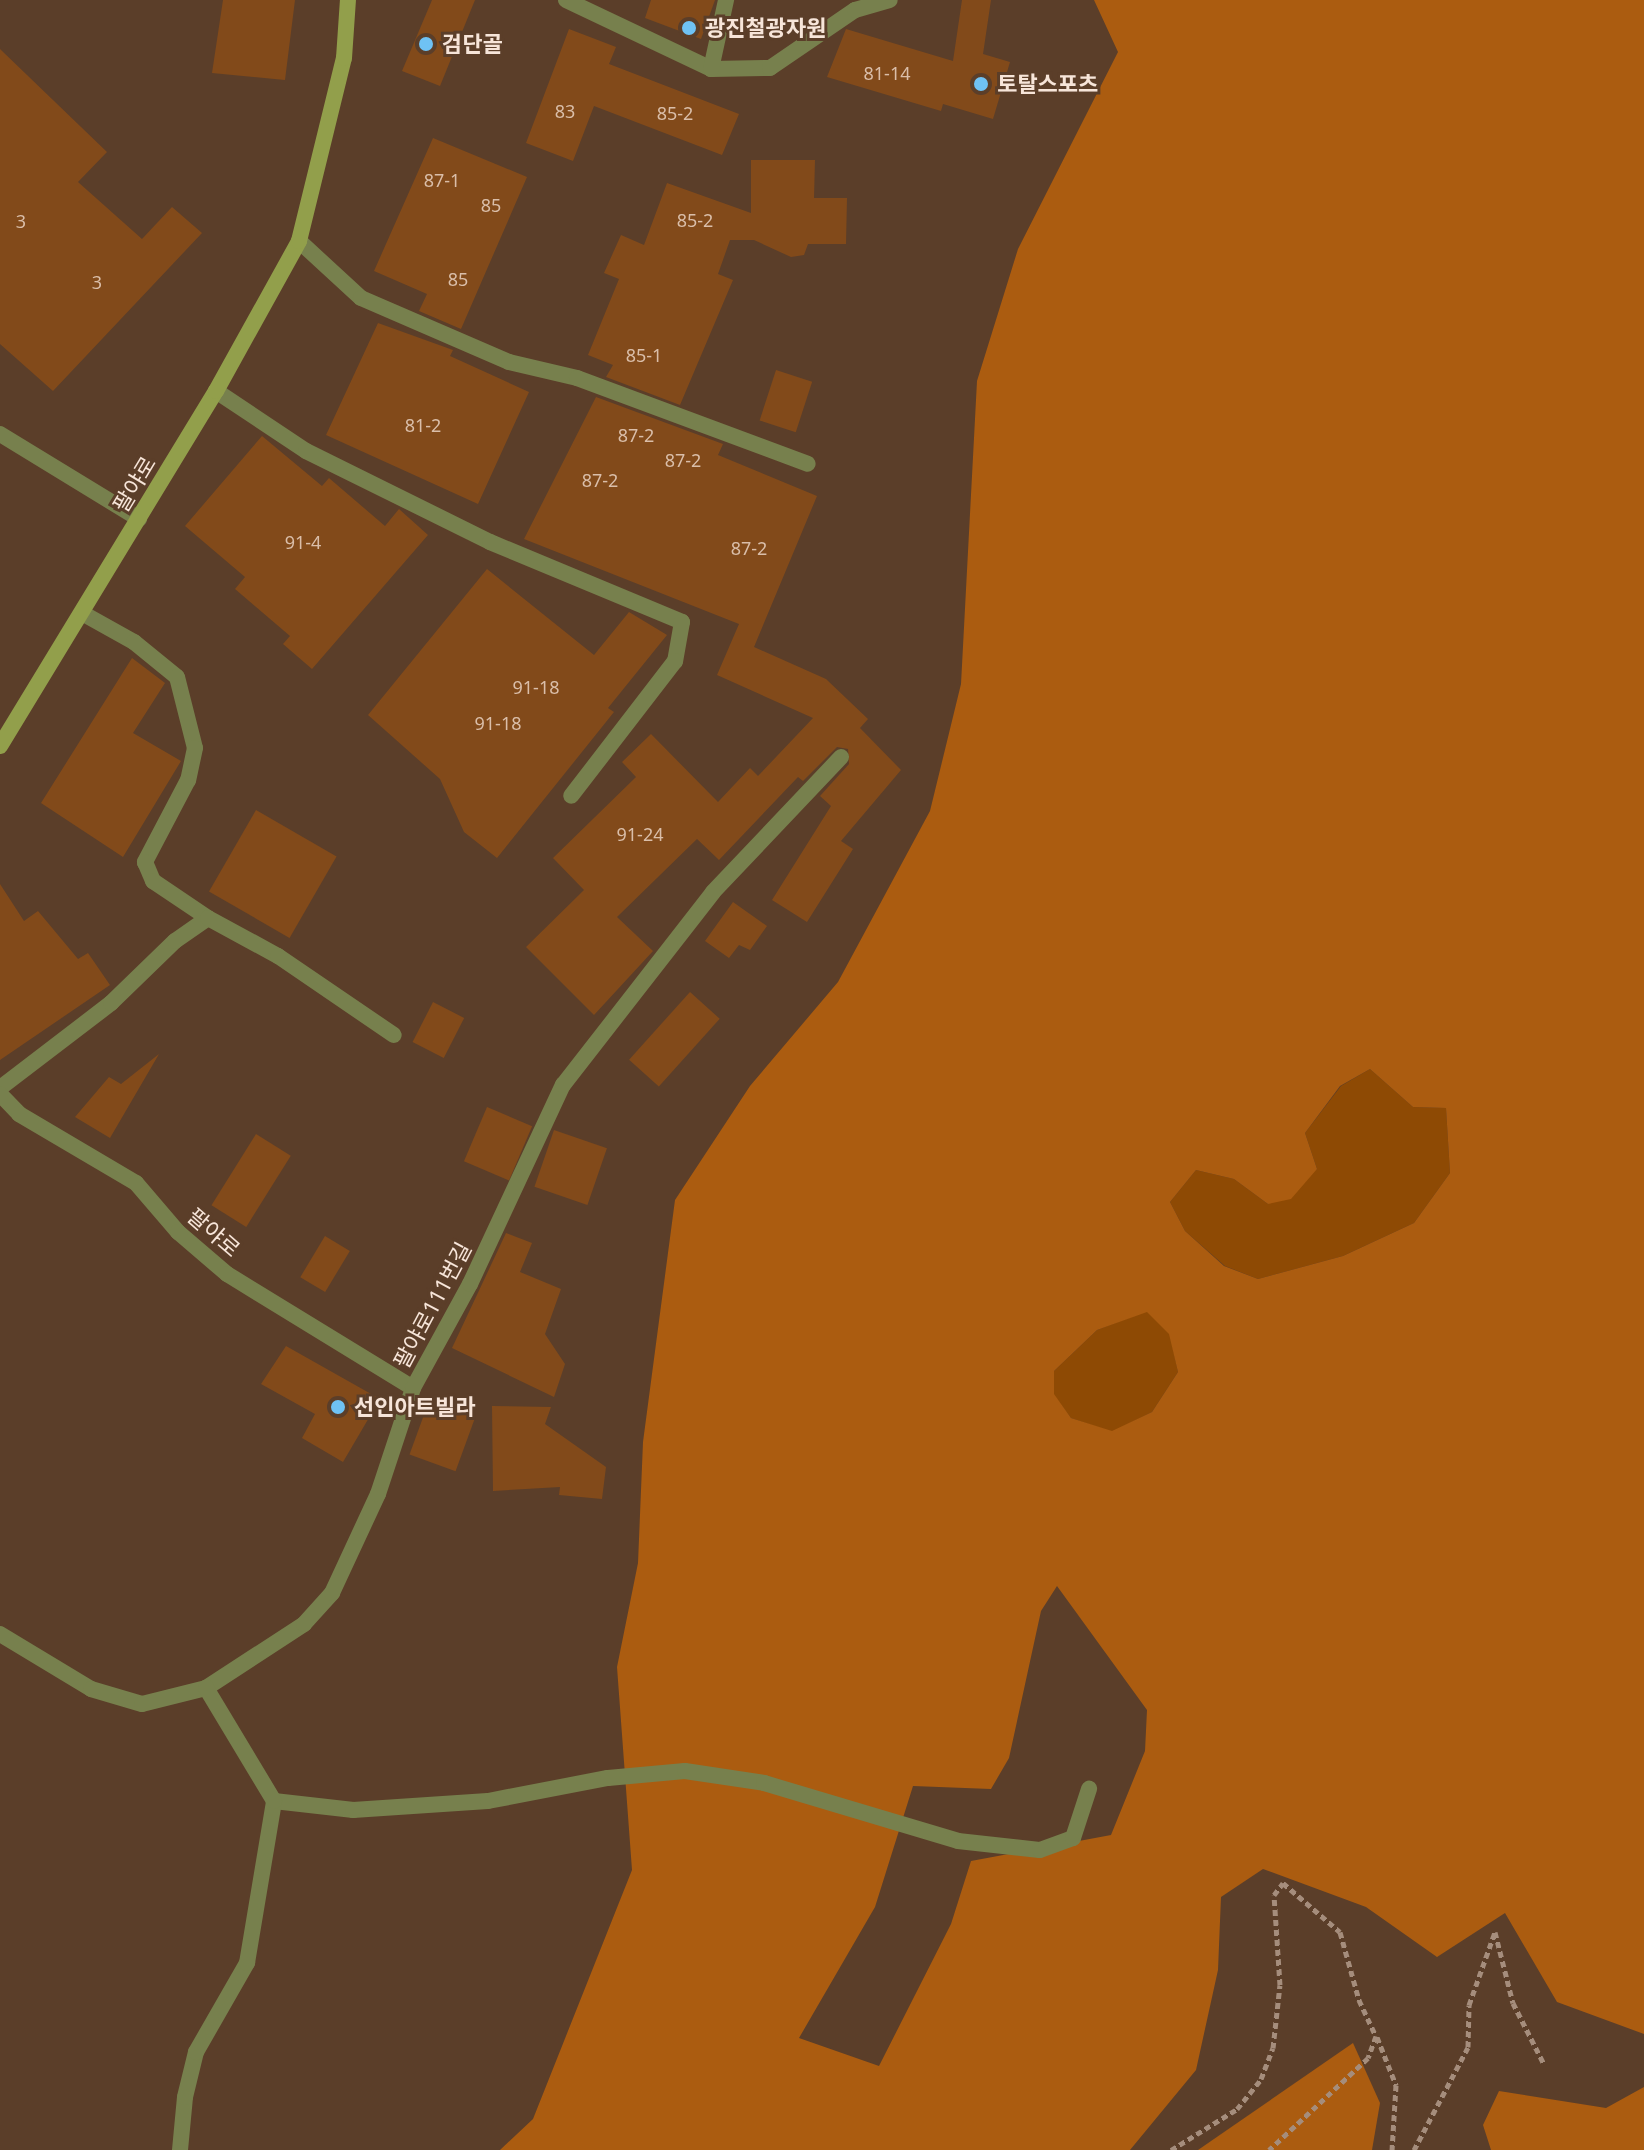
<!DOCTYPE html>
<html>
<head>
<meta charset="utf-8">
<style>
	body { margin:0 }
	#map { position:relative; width:1644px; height:2150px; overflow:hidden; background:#5b3e29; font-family:"Noto Sans","Noto Sans KR",sans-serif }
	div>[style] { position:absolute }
	.green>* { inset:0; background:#8e4a04 }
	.forest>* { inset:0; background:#ab5c10 }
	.building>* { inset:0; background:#824a1a; transform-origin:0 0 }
	.path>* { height:5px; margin-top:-2.5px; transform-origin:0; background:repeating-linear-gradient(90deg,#a58d7c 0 6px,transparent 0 10px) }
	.lane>* { height:16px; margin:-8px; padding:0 8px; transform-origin:8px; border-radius:8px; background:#77804d }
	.secondary>* { height:16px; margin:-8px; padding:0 8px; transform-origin:8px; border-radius:8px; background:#929f4b }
	.dots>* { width:22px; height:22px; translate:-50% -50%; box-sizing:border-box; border:4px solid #5b3e29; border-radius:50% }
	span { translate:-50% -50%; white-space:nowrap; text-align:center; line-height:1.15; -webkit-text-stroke:6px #5b3e29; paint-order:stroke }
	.number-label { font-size:18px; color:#dabea9 }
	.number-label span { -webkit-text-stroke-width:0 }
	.poi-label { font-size:22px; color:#f7e5d9; font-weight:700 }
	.left { translate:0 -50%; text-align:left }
	.street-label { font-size:22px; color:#f7e5d9 }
</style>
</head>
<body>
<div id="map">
	<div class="green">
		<i style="clip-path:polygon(1370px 1069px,1413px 1107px,1446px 1108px,1450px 1173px,1414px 1223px,1343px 1256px,1258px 1279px,1225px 1266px,1185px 1231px,1170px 1202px,1196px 1170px,1234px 1179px,1268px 1204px,1317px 1169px,1305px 1133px,1341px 1086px)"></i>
		<i style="clip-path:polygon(1147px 1311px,1170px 1334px,1178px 1372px,1152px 1412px,1112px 1432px,1071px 1418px,1053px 1394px,1054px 1371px,1097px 1330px)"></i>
	</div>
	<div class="forest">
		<i style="clip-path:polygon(evenodd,1094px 0,1644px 0,1644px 2034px,1557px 2002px,1505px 1913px,1437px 1957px,1366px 1907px,1263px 1869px,1221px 1897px,1218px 1970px,1196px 2070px,1130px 2150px,500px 2150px,533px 2119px,632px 1870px,617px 1667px,638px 1563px,643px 1442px,675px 1200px,750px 1086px,838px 982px,930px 811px,961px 684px,977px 381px,1018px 249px,1118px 52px,1094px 0,1370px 1069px,1413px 1107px,1446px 1108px,1450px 1173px,1414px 1223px,1343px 1256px,1258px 1279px,1224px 1266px,1185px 1231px,1170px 1202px,1196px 1170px,1234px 1179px,1268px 1204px,1291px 1199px,1317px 1169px,1305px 1133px,1340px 1086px,1370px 1069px,1094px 0,1147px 1312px,1169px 1334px,1178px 1372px,1152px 1412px,1112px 1431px,1071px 1418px,1054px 1394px,1054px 1371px,1097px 1330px,1147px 1312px,1094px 0,1057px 1586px,1147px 1710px,1145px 1751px,1111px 1835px,971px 1861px,951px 1924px,879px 2066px,799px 2038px,875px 1907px,913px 1786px,991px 1789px,1009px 1758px,1041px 1611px,1057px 1586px)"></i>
		<i style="clip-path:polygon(1353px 2043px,1380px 2103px,1372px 2150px,1198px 2150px)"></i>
		<i style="clip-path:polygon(1644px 2087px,1644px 2150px,1491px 2150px,1483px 2125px,1499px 2091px,1606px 2108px)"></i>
	</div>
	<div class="building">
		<i style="clip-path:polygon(223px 0,295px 0,285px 80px,212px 73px)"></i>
		<i style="clip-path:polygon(432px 0,475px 0,440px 86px,402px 71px)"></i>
		<i style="clip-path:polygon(651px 0,715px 0,701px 39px,645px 18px)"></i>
		<i style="clip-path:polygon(962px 0,991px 0,983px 54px,1010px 62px,993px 119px,943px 104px,941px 111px,827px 77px,846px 29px,953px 61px)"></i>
		<i style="clip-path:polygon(569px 29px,616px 47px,609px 64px,739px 114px,722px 155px,594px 106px,573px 161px,526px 143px)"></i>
		<i style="clip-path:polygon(0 49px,107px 152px,78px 182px,142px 239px,172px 207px,202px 233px,53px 391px,0 344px)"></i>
		<i style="clip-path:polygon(433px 138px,527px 177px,461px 329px,419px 311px,427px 294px,374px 271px)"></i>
		<i style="clip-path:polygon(751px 160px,815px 160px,814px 198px,847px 198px,846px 244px,808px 244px,804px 255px,791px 257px,754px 240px,730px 240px,718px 274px,733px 280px,680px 405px,606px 377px,613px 365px,588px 355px,619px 279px,604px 273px,621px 235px,644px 245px,667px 183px,751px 213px)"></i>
		<i style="clip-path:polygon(378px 323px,453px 350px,450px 356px,529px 392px,478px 504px,326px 435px)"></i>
		<i style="left:776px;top:370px;width:38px;height:53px;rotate:18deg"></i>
		<i style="clip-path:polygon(596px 397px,723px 444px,718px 455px,817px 496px,754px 647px,826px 679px,868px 719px,860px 728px,901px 770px,841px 841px,853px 849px,807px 922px,772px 900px,831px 806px,820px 796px,849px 764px,848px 749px,837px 747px,803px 781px,798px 777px,719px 860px,697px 839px,617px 917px,653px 951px,594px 1015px,526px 947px,584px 890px,553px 858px,636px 777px,622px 762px,651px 734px,718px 802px,750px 768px,758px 776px,813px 718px,717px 675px,739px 624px,524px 539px)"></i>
		<i style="clip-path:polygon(262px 436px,322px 486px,329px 478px,385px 526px,399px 509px,428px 535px,312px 669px,283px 644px,290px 636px,235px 589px,245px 577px,185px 526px)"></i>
		<i style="clip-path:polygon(487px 569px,594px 655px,629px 612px,667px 635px,608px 708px,614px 712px,497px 858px,464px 832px,440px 779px,368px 715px)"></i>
		<i style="clip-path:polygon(132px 658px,165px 683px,133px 733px,181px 761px,123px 857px,41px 803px)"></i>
		<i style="left:256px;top:810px;width:93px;height:94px;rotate:30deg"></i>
		<i style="clip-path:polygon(0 884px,24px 921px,38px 911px,78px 959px,88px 953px,110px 985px,0 1060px)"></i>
		<i style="clip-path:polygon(733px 902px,767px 926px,750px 950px,739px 945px,729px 958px,705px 941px)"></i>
		<i style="left:690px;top:992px;width:40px;height:91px;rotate:42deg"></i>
		<i style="left:433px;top:1002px;width:35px;height:45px;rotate:27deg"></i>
		<i style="clip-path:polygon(159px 1054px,110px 1138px,75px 1117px,109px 1077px,121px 1084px)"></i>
		<i style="left:487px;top:1107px;width:49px;height:59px;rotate:23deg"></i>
		<i style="left:554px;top:1130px;width:56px;height:60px;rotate:19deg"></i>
		<i style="left:256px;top:1134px;width:41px;height:84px;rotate:32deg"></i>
		<i style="clip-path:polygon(506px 1233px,532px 1243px,520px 1272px,561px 1289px,545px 1334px,565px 1364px,554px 1397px,452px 1348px)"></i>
		<i style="left:325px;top:1236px;width:29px;height:48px;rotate:31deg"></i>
		<i style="clip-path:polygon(286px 1346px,380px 1399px,343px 1462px,302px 1438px,315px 1414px,261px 1384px)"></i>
		<i style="left:429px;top:1401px;width:49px;height:57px;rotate:20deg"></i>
		<i style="clip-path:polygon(492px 1406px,551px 1407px,545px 1424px,606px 1467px,602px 1499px,559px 1495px,560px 1487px,493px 1491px)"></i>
	</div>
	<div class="path">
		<i style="left:1377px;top:2037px;width:52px;rotate:68.4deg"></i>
		<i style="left:1396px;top:2085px;width:65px;rotate:93.5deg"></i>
		<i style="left:1171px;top:2150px;width:78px;rotate:-31.8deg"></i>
		<i style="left:1237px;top:2109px;width:38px;rotate:-51deg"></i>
		<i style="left:1261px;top:2079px;width:33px;rotate:-69deg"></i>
		<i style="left:1273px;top:2048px;width:63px;rotate:-83.7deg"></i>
		<i style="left:1280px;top:1985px;width:90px;rotate:-93.8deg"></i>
		<i style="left:1274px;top:1895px;width:15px;rotate:-53deg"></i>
		<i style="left:1283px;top:1883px;width:75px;rotate:40.7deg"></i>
		<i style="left:1340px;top:1932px;width:71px;rotate:74.4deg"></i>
		<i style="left:1359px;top:2000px;width:40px;rotate:65deg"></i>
		<i style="left:1376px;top:2036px;width:23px;rotate:110deg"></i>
		<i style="left:1368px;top:2058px;width:135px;rotate:137.1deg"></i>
		<i style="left:1414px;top:2150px;width:116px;rotate:-62.3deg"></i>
		<i style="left:1468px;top:2047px;width:42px;rotate:-88.6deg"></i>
		<i style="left:1469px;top:2005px;width:77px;rotate:-70.4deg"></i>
		<i style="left:1495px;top:1932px;width:73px;rotate:75.8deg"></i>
		<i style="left:1513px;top:2003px;width:68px;rotate:63.1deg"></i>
	</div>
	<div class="lane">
		<i style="left:566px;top:0;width:161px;rotate:25.4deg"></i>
		<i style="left:711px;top:69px;width:59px;rotate:-1deg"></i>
		<i style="left:770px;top:68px;width:103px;rotate:-34.3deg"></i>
		<i style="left:855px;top:10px;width:36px;rotate:-16deg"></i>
		<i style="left:711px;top:69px;width:71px;rotate:-77.7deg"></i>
		<i style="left:299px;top:241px;width:84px;rotate:42.6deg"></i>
		<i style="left:361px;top:298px;width:161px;rotate:23.4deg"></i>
		<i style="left:509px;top:362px;width:70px;rotate:13.2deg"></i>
		<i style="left:577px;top:378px;width:246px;rotate:20.4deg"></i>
		<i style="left:216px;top:391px;width:108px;rotate:33.7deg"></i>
		<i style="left:306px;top:451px;width:205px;rotate:26.3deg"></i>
		<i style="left:490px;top:542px;width:208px;rotate:22.6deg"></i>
		<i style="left:682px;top:622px;width:40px;rotate:100deg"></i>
		<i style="left:675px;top:661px;width:170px;rotate:127.6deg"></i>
		<i style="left:0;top:434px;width:163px;rotate:31.4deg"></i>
		<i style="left:82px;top:613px;width:60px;rotate:29.1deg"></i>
		<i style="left:134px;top:642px;width:55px;rotate:39.1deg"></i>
		<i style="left:177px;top:677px;width:73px;rotate:75.8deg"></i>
		<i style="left:195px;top:748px;width:33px;rotate:102deg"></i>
		<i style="left:188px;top:780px;width:93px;rotate:117.7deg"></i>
		<i style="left:145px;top:862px;width:21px;rotate:67deg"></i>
		<i style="left:153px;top:881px;width:66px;rotate:33.9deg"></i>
		<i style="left:0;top:1088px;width:140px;rotate:-37.4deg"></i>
		<i style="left:111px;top:1003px;width:89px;rotate:-44.1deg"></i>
		<i style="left:175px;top:941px;width:40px;rotate:-34.9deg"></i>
		<i style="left:208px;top:918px;width:80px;rotate:28.5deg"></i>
		<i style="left:278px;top:956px;width:140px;rotate:34.3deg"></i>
		<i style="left:0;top:1094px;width:28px;rotate:46deg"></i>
		<i style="left:19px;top:1114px;width:136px;rotate:30.5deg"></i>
		<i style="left:136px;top:1183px;width:65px;rotate:49.4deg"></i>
		<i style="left:178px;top:1232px;width:65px;rotate:40.6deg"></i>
		<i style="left:227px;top:1274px;width:218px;rotate:31.5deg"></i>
		<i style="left:0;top:1634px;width:106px;rotate:31.1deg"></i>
		<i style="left:91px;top:1689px;width:53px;rotate:16.4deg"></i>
		<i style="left:142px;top:1704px;width:66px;rotate:-14deg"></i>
		<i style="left:206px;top:1688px;width:117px;rotate:-33.1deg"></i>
		<i style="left:304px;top:1624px;width:42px;rotate:-47.9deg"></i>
		<i style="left:332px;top:1593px;width:109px;rotate:-65.1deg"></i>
		<i style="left:378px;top:1494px;width:112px;rotate:-71.7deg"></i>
		<i style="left:413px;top:1388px;width:119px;rotate:-61.3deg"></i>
		<i style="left:470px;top:1284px;width:220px;rotate:-65deg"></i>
		<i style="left:563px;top:1085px;width:244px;rotate:-52.1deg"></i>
		<i style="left:713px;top:892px;width:186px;rotate:-46.5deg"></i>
		<i style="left:274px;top:1801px;width:80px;rotate:6.5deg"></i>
		<i style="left:353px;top:1810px;width:135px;rotate:-3.8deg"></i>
		<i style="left:488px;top:1801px;width:122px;rotate:-10.9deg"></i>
		<i style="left:608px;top:1778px;width:77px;rotate:-5.2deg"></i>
		<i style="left:685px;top:1771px;width:80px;rotate:8.6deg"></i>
		<i style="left:764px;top:1783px;width:202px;rotate:16.6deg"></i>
		<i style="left:958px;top:1841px;width:82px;rotate:6.3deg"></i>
		<i style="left:1040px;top:1850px;width:35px;rotate:-20deg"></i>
		<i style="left:1073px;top:1838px;width:52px;rotate:-71.9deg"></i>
		<i style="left:180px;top:2150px;width:53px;rotate:-84.6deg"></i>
		<i style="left:185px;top:2097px;width:46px;rotate:-76.3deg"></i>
		<i style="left:196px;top:2052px;width:103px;rotate:-60.2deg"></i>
		<i style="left:247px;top:1963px;width:164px;rotate:-80.5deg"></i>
		<i style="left:274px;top:1801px;width:132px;rotate:-121deg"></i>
	</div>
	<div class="secondary">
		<i style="left:0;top:746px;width:416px;rotate:-58.7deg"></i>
		<i style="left:216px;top:391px;width:171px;rotate:-61deg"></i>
		<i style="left:299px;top:241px;width:188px;rotate:-76.2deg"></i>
		<i style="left:344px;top:58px;width:58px;rotate:-86.1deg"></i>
	</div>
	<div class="dots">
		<i style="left:689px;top:28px;background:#6fc2f4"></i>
		<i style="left:426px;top:44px;background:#6fc2f4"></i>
		<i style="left:981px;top:84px;background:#6fc2f4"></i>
		<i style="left:338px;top:1407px;background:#6fc2f4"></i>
	</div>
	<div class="number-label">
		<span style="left:887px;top:73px">81-14</span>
		<span style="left:565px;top:111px">83</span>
		<span style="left:675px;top:113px">85-2</span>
		<span style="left:442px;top:180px">87-1</span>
		<span style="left:491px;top:205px">85</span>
		<span style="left:695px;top:220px">85-2</span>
		<span style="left:21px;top:221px">3</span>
		<span style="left:458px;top:279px">85</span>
		<span style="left:97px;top:282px">3</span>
		<span style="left:644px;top:355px">85-1</span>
		<span style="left:423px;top:425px">81-2</span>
		<span style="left:636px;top:435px">87-2</span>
		<span style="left:683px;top:460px">87-2</span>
		<span style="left:600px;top:480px">87-2</span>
		<span style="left:303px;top:542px">91-4</span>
		<span style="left:749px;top:548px">87-2</span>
		<span style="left:536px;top:687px">91-18</span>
		<span style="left:498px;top:723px">91-18</span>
		<span style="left:640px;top:834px">91-24</span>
	</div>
	<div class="poi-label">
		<span class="left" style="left:705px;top:28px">광진철광자원</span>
		<span class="left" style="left:442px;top:44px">검단골</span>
		<span class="left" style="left:997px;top:84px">토탈스포츠</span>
		<span class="left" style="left:354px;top:1407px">선인아트빌라</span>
	</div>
	<div class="street-label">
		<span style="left:134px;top:484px;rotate:-59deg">팔야로</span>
		<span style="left:214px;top:1232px;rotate:41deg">팔야로</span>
		<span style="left:432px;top:1305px;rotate:-62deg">팔야로111번길</span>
	</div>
</div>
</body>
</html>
